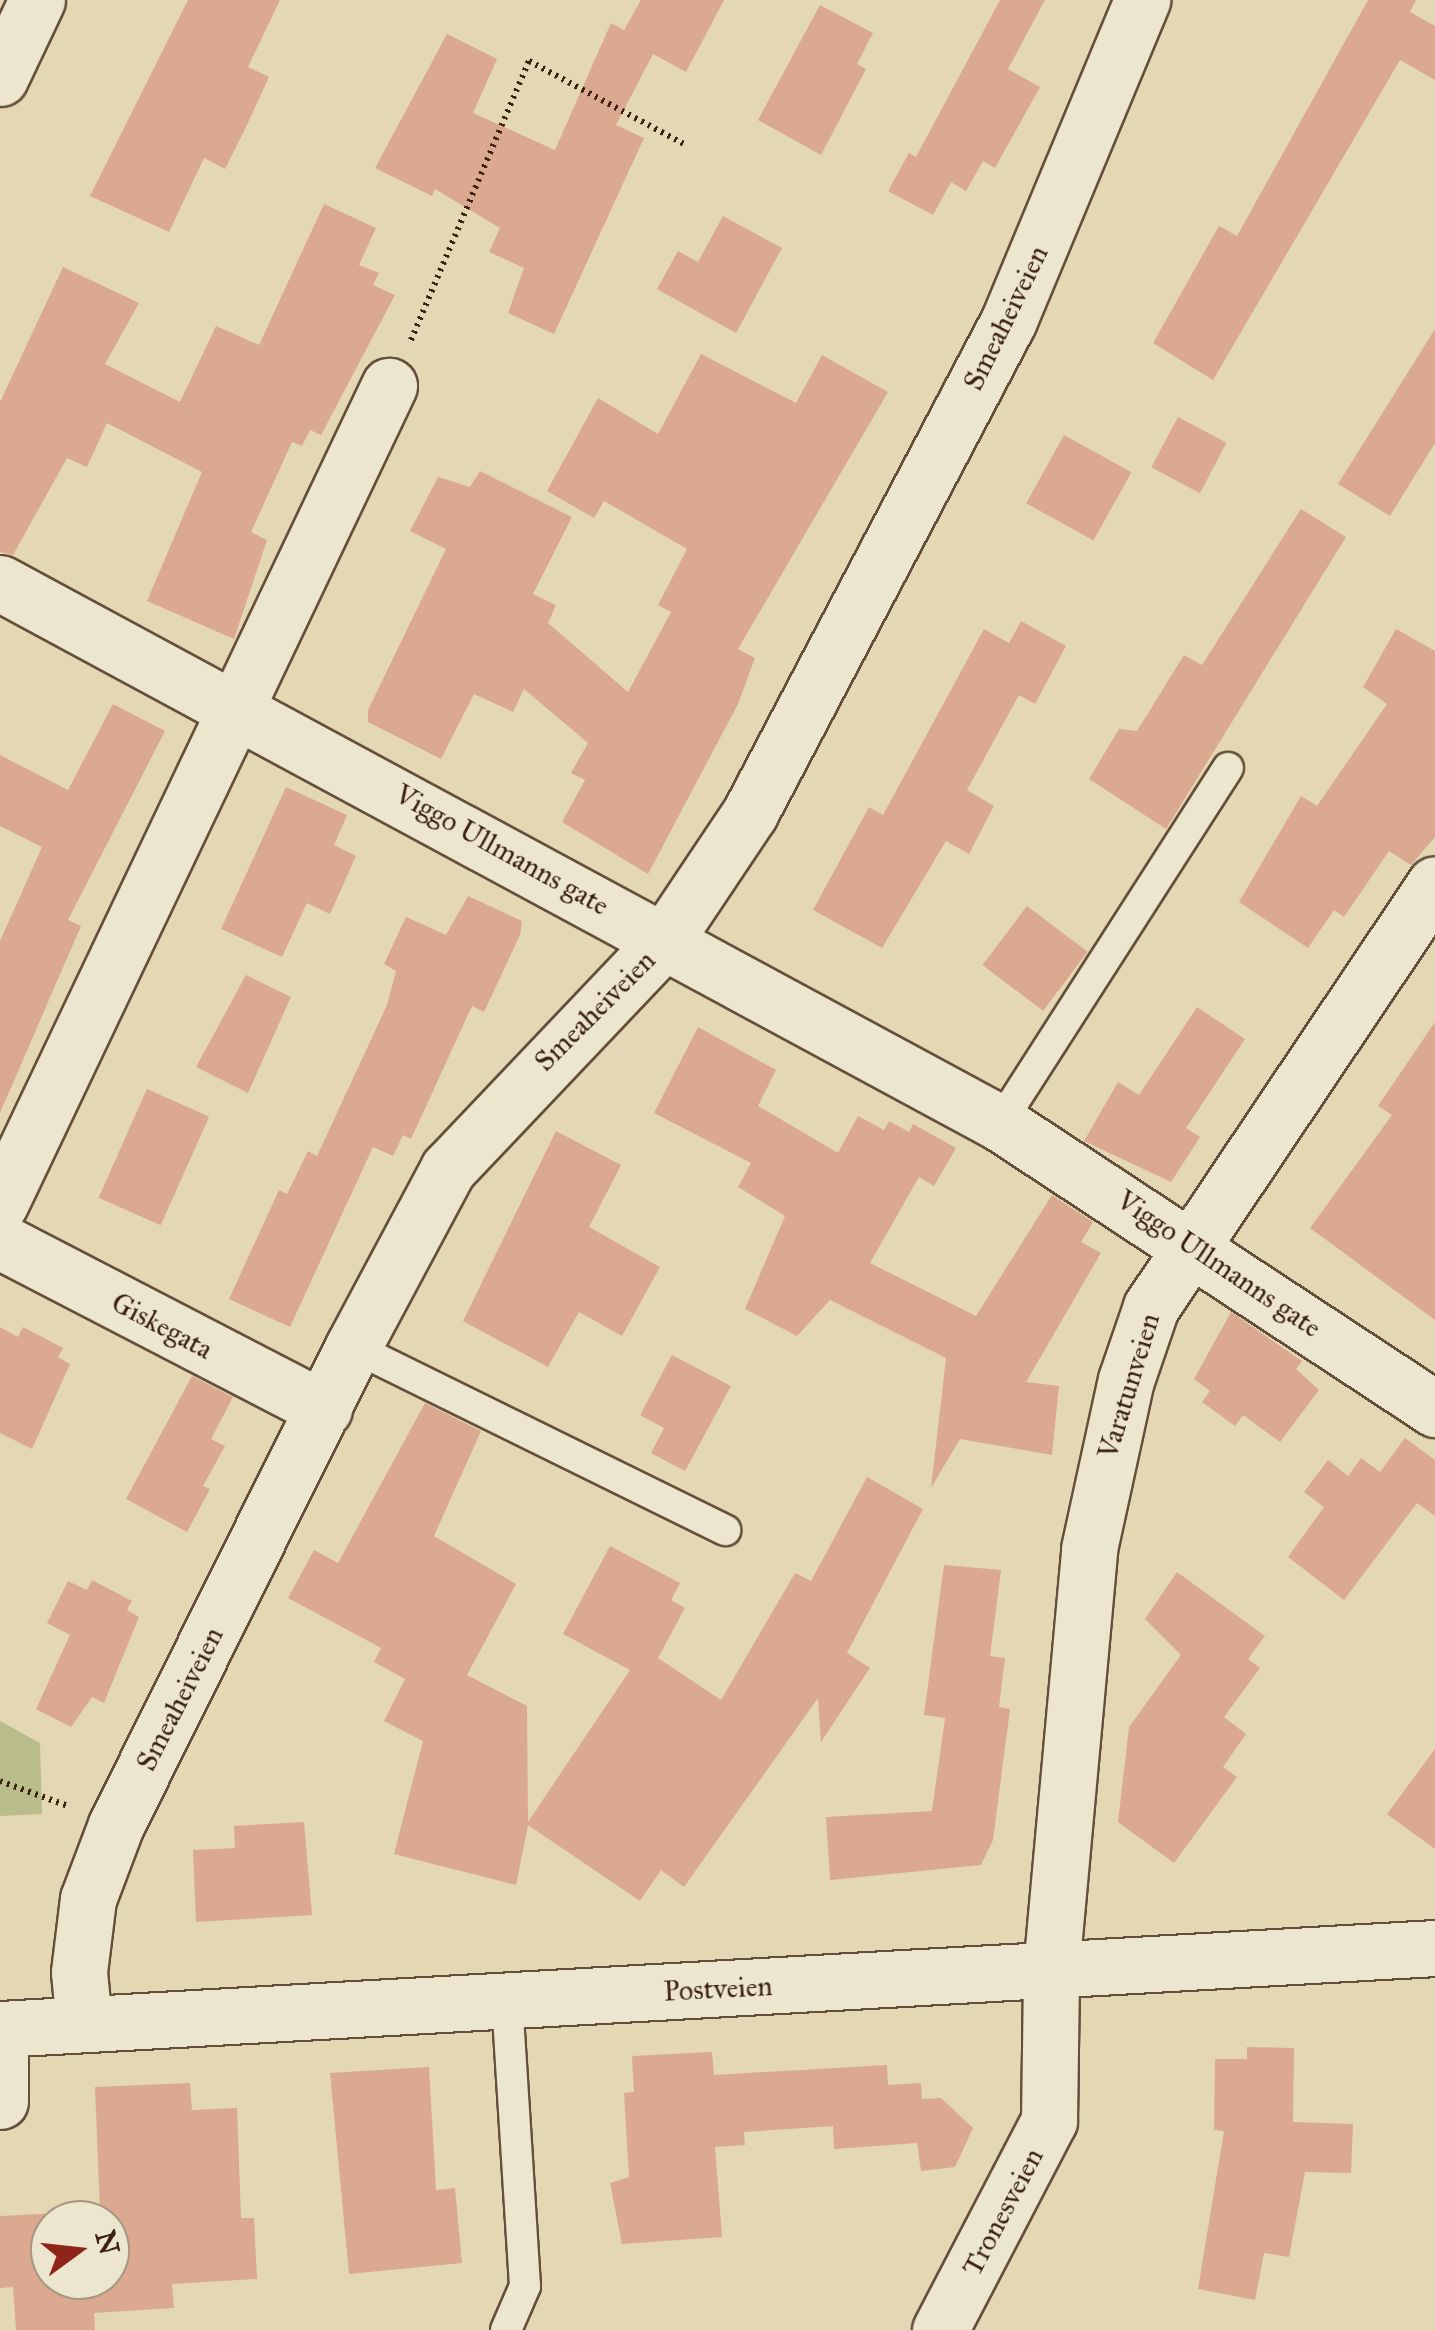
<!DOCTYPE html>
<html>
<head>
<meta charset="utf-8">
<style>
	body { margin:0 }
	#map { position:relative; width:1435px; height:2330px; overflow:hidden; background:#e4d8b4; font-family:"IM FELL Great Primer",serif }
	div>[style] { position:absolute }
	.green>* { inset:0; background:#b9bd89 }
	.building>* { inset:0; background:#dba890; transform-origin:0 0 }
	.path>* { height:6px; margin-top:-3px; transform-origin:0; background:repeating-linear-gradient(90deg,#3a2111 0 2.5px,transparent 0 7.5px) }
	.roads { filter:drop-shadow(2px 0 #644f3a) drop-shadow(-2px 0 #644f3a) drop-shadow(0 2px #644f3a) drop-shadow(0 -2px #644f3a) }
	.lane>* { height:30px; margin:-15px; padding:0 15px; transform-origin:15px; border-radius:15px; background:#ede6ce }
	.street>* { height:55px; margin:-27.5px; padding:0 27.5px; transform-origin:27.5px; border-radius:27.5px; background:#ede6ce }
	.secondary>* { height:55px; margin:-27.5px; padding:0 27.5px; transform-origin:27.5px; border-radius:27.5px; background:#ede6ce }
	span { translate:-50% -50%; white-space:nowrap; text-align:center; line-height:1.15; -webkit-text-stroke:9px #ede6ce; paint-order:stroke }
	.street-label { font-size:28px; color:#3a2111 }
	.north { position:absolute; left:30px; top:2200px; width:100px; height:100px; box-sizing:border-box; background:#ede6ce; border:2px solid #a59782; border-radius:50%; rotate:75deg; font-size:28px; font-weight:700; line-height:40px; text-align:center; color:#3a2111 }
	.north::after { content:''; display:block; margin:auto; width:35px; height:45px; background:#8f2418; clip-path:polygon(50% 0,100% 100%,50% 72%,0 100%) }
</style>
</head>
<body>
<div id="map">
	<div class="green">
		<i style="clip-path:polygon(0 1721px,40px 1743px,42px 1814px,0 1816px)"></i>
	</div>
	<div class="building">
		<i style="clip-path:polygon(188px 0,280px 0,248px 67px,269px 77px,247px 125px,225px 169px,204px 158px,169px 232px,90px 196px)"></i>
		<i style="clip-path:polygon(641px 0,724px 0,686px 72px,653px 54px,616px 125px,644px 138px,554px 334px,508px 313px,524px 268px,489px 252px,500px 228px,435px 189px,432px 196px,375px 168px,447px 34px,497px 59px,473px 113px,555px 150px,611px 23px,624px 30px)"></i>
		<i style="clip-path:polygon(1000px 0,1045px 0,1008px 69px,1040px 87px,995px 168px,983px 161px,966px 191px,951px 182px,933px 215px,888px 191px,909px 153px,916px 157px)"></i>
		<i style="clip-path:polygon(1368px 0,1416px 0,1410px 12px,1435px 26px,1435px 80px,1400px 60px,1213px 380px,1153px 343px,1219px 226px,1237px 236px)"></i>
		<i style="clip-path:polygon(820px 5px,873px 33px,857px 64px,866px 69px,821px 155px,758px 120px)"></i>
		<i style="clip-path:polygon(324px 204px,376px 228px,359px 265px,379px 273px,373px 285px,395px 295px,321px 435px,310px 430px,302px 446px,292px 442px,251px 532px,267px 540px,234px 639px,147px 601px,202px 472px,107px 423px,87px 467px,67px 458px,13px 555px,0 552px,0 402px,63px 267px,139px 303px,105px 364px,180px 402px,216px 326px,259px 345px)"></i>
		<i style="clip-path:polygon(723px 216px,782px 248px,736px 333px,657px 289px,678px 251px,698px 262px)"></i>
		<i style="clip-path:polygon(1435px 329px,1435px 443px,1390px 516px,1338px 484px)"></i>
		<i style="clip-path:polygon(701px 354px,796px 403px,822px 355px,888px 392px,738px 649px,755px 658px,738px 704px,648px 874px,562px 822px,585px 780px,571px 773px,588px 743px,524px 689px,513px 712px,474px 694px,441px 759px,368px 722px,368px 710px,446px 549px,410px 531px,438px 477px,470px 487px,480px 471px,572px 517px,533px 594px,556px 605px,548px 623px,628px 692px,671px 612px,658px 605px,687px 549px,604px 501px,594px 518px,547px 491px,598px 398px,658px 434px)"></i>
		<i style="left:1178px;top:417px;width:55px;height:57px;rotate:28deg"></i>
		<i style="left:1064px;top:435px;width:77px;height:78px;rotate:29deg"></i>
		<i style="clip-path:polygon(1301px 509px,1346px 537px,1166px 829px,1089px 779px,1119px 729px,1137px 731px,1184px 655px,1202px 665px)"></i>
		<i style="clip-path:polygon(1021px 621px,1066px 646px,1035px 704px,1019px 695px,967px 790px,994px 806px,969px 854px,946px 841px,882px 948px,813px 910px,869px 807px,883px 815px,984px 629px,1009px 643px)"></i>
		<i style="clip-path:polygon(1396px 629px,1435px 651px,1435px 837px,1411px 865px,1389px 851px,1344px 917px,1334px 910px,1308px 948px,1239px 902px,1301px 796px,1317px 806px,1387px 704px,1363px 687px)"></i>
		<i style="clip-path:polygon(113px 704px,165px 731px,68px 920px,81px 926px,0 1113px,0 941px,42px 847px,0 826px,0 755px,68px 790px)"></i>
		<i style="clip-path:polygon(286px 787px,347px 815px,334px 845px,356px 856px,330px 914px,307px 903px,282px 957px,221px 929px)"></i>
		<i style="clip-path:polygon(468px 896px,522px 921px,520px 935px,484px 1012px,472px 1006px,411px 1139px,403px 1135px,393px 1156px,373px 1147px,290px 1327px,229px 1299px,279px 1190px,287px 1194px,308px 1151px,317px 1156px,387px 1005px,396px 971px,384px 964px,406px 917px,446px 935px)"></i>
		<i style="left:1027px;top:906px;width:76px;height:74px;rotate:37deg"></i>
		<i style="clip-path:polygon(246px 975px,291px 997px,248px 1093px,196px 1067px)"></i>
		<i style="clip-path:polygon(1197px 1007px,1245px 1039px,1186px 1128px,1200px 1137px,1171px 1182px,1084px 1141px,1118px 1082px,1139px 1095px)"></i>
		<i style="clip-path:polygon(1435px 1022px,1435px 1320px,1310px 1228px,1392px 1115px,1378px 1106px)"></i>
		<i style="clip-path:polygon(698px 1027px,776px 1070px,758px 1106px,838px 1153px,858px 1116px,884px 1130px,889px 1121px,909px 1132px,913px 1124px,956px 1148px,934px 1186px,919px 1177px,870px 1263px,976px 1316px,1052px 1195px,1093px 1222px,1081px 1242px,1101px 1253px,1026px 1382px,1059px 1386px,1052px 1455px,960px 1439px,931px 1488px,946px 1358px,830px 1300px,797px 1336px,745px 1309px,785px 1216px,738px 1187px,751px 1163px,654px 1113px)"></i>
		<i style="left:147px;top:1089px;width:68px;height:119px;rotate:24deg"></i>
		<i style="clip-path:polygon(556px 1131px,621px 1165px,589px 1227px,660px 1267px,622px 1336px,579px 1312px,548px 1367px,463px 1321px)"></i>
		<i style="clip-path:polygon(1231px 1312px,1302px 1361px,1296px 1369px,1319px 1390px,1280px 1442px,1243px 1415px,1235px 1426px,1202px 1402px,1210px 1391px,1194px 1379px)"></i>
		<i style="clip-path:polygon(0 1327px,18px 1337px,23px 1327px,63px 1348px,58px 1357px,70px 1364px,32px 1449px,0 1433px)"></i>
		<i style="clip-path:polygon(672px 1355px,731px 1386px,685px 1471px,651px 1453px,664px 1428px,640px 1415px)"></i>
		<i style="clip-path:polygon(192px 1376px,233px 1397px,211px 1439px,225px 1446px,203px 1486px,210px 1489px,187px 1532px,126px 1499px)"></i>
		<i style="clip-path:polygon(425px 1403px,481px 1431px,434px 1536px,516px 1584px,467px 1675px,527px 1706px,528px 1822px,630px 1670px,563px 1634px,610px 1546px,680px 1583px,671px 1600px,685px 1608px,658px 1658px,721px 1700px,795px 1573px,811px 1581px,867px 1477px,923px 1509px,847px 1653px,870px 1668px,821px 1742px,818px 1698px,684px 1887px,661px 1870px,640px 1901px,528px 1825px,516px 1885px,394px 1854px,423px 1741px,384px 1721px,405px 1679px,374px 1662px,381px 1648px,288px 1598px,314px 1550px,338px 1563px)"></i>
		<i style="clip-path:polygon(1405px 1438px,1435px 1460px,1435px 1516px,1417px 1503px,1344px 1600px,1288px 1557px,1324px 1507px,1304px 1492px,1328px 1460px,1348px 1476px,1361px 1458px,1380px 1472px)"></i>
		<i style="clip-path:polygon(944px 1565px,1001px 1570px,990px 1656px,1005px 1658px,999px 1707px,1010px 1709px,993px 1840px,981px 1865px,830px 1880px,826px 1817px,932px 1811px,945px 1718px,924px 1715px)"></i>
		<i style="clip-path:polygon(1177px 1572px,1265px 1636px,1248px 1659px,1260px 1668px,1224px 1717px,1246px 1734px,1223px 1767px,1237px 1777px,1174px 1863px,1118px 1822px,1129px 1727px,1181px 1655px,1145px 1619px)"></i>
		<i style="clip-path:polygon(92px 1580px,132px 1601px,127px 1610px,139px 1617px,104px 1703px,92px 1697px,71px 1727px,36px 1709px,70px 1635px,47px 1623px,68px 1581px,87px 1590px)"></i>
		<i style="clip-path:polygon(1435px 1749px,1435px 1849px,1387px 1814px)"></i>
		<i style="clip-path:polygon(304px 1822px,312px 1915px,196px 1922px,193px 1850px,235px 1848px,234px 1826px)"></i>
		<i style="clip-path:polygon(1247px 2047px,1294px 2048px,1293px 2122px,1353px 2124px,1351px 2173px,1305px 2172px,1289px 2257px,1264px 2253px,1255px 2300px,1198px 2289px,1224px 2131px,1214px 2130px,1215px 2059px,1247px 2059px)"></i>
		<i style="clip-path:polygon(712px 2052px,714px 2075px,887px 2065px,888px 2085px,921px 2083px,922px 2099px,941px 2098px,973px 2128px,955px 2167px,921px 2171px,917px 2143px,834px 2149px,833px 2126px,744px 2132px,745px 2145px,715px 2147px,722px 2237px,622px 2244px,610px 2183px,629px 2177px,624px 2093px,634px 2092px,632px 2056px)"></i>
		<i style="clip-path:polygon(429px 2067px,436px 2190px,455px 2188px,462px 2263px,349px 2274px,330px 2073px)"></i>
		<i style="clip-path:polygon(evenodd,190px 2083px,192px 2110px,237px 2108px,241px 2218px,254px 2218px,257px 2279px,172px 2284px,174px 2308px,94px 2313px,95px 2330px,16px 2330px,13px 2287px,0 2288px,0 2216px,100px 2211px,95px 2087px,190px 2083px,50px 2220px,110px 2220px,110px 2280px,50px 2280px,50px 2220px)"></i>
	</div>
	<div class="path">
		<i style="left:411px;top:340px;width:303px;rotate:-67.1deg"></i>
		<i style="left:529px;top:61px;width:176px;rotate:28.2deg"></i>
		<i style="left:0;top:1781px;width:72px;rotate:20.2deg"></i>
	</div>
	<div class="roads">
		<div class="lane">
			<i style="left:1000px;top:1123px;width:422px;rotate:-57.3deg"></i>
			<i style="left:353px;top:1347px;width:415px;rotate:26.2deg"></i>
			<i style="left:506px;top:2330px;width:48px;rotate:-66.6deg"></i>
			<i style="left:525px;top:2286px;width:286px;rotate:-93.6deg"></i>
		</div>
		<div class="street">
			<i style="left:0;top:78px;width:86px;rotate:-64.6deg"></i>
			<i style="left:0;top:583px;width:1136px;rotate:28.37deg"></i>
			<i style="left:1000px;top:1123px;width:521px;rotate:33.32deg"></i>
			<i style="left:0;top:1204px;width:906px;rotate:-64.57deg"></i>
			<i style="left:0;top:1241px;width:365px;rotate:27.4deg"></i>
			<i style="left:84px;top:2024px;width:52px;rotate:-95.5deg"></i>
			<i style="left:79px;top:1972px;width:74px;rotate:-83deg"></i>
			<i style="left:88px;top:1899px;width:79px;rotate:-69.3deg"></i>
			<i style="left:116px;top:1825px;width:534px;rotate:-63.63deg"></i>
			<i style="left:353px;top:1347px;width:202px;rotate:-61.9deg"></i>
			<i style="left:448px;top:1169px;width:315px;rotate:-46.5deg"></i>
			<i style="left:665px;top:940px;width:153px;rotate:-56.2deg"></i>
			<i style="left:750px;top:813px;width:557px;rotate:-62.28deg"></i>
			<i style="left:1009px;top:320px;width:347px;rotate:-67.4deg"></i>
			<i style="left:0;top:2044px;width:57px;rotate:90deg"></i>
			<i style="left:940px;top:2330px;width:236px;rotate:-62.5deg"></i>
			<i style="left:1049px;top:2121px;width:151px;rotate:-89.2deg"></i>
			<i style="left:1051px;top:1970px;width:423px;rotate:-84.8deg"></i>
			<i style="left:1089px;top:1549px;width:173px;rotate:-77.7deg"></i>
			<i style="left:1126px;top:1380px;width:77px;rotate:-71.1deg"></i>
			<i style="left:1151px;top:1307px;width:509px;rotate:-56.12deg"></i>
		</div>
		<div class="secondary">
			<i style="left:0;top:2029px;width:1437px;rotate:-3.23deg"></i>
		</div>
	</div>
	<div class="street-label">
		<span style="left:1006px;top:318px;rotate:-64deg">Smeaheiveien</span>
		<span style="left:502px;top:850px;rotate:29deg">Viggo Ullmanns gate</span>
		<span style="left:595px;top:1011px;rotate:-45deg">Smeaheiveien</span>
		<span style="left:1219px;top:1264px;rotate:34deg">Viggo Ullmanns gate</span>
		<span style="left:162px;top:1326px;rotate:28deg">Giskegata</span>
		<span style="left:1129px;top:1386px;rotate:-73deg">Varatunveien</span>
		<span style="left:180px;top:1699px;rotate:-63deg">Smeaheiveien</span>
		<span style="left:718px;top:1989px;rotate:-3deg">Postveien</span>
		<span style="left:1003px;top:2212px;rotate:-62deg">Tronesveien</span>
	</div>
	<div class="north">N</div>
</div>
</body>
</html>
